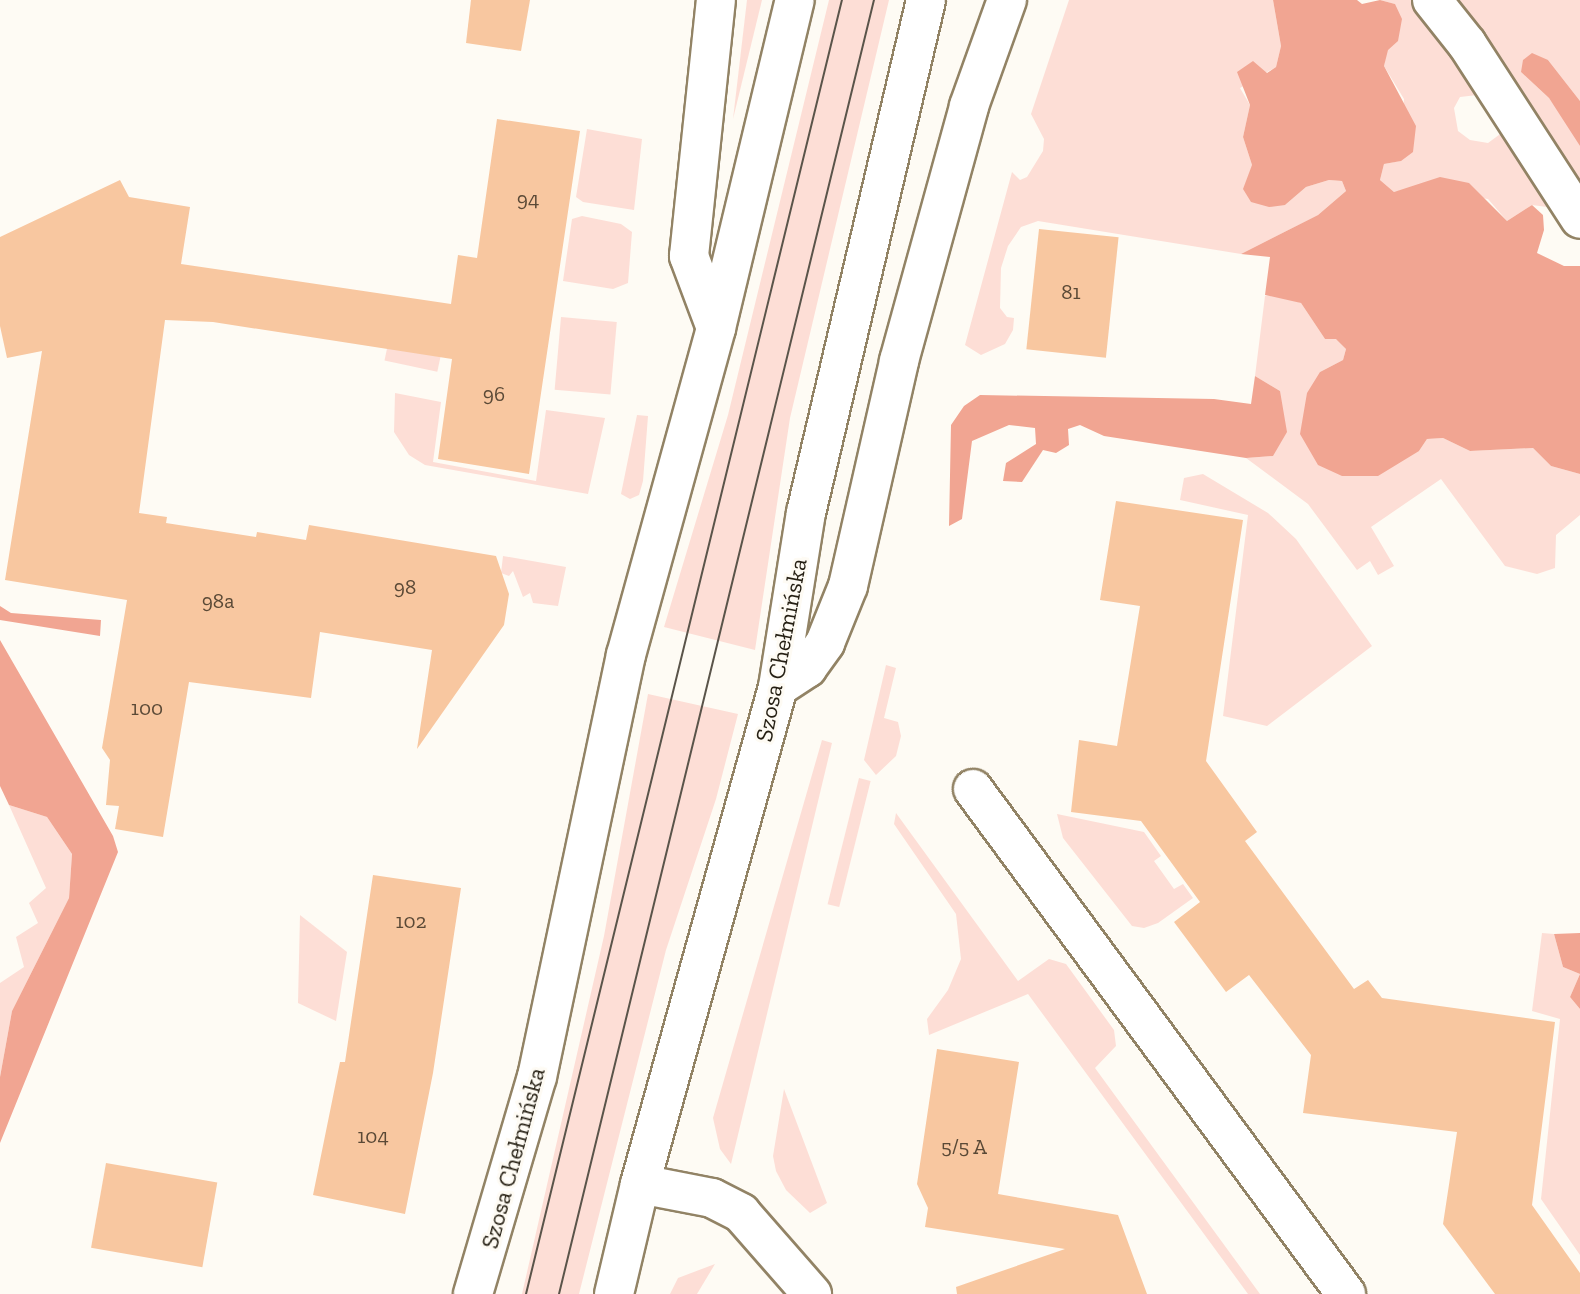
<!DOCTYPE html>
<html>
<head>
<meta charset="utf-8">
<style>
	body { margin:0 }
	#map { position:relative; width:1580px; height:1294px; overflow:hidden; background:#fefbf4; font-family:"Zilla Slab",serif }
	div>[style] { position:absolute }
	.green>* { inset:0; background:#fdded6; transform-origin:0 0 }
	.forest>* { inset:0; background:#f1a592 }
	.building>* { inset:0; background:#f8c7a0; transform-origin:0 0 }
	.roads { filter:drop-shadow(2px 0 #928365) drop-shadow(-2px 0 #928365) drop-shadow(0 2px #928365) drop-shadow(0 -2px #928365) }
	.minor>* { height:38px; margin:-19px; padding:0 19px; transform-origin:19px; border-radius:19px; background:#fff }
	.secondary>* { height:38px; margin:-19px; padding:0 19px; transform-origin:19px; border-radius:19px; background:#fff }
	.tram>* { height:2px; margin:-1px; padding:0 1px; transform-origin:1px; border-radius:1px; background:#5a544a }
	span { translate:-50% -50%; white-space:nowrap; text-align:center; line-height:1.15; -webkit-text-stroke:6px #fefbf4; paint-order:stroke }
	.number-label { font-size:21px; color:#5a4936 }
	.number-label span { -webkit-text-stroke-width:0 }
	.street-label { font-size:24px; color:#251f13 }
</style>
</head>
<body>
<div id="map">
	<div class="green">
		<i style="clip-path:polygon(747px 0,762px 0,733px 119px)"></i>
		<i style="clip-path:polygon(829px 0,889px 0,790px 418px,755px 650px,664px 627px,728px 415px)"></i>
		<i style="clip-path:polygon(1069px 0,1273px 0,1281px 46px,1276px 67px,1240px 88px,1250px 105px,1243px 137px,1252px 165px,1285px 205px,1306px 187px,1329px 180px,1342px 181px,1346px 191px,1318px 215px,1241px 254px,1038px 221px,1021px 227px,1008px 246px,1001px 268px,1000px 308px,1007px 317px,1014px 318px,1013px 330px,1005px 344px,981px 355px,965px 345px,1012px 172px,1020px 180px,1027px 177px,1043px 151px,1044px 139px,1031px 114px)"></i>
		<i style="clip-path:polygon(1380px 0,1413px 0,1477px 95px,1460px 97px,1454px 108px,1458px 131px,1470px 140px,1488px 143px,1503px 132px,1547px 207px,1532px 205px,1507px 221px,1488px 199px,1412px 188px,1394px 192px,1380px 180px,1384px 164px,1400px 161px,1404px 99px,1384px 66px,1395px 4px)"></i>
		<i style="clip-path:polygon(1453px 0,1580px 0,1580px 101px,1548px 60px,1521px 72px,1549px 98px,1575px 134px,1580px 146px,1580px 187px)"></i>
		<i style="clip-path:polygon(587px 129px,642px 139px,634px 210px,583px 202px,576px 197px)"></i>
		<i style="clip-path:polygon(582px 216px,621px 224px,632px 232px,628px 283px,613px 289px,563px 281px,572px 219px)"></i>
		<i style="clip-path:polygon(1279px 295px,1301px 303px,1325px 339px,1336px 338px,1346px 349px,1343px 360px,1320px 372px,1419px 451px,1427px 439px,1443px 438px,1470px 451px,1533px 448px,1551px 466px,1580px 474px,1580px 515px,1556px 535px,1555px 568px,1537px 574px,1505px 566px,1441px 479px,1371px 527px,1394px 566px,1378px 575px,1370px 561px,1357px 570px,1308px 504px,1246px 458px,1273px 456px,1280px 391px,1255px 376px,1265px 296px)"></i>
		<i style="left:398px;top:297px;width:54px;height:65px;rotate:12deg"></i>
		<i style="left:561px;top:317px;width:56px;height:73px;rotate:5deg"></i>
		<i style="clip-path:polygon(395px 393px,441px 402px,433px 462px,536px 481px,546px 410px,605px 418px,588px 494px,425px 465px,409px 455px,394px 432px)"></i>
		<i style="clip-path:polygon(637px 415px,648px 416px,643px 481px,639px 495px,630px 499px,621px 494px)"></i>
		<i style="clip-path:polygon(1203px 474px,1268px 513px,1296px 539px,1372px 646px,1267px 726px,1223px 716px,1248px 515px,1180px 500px,1184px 478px)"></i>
		<i style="clip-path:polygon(503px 556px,566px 567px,558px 606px,533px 603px,530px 593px,523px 597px,513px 571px,509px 576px,501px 573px)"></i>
		<i style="clip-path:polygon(886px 665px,896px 668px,884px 718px,898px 722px,901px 736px,896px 756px,876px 775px,864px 760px)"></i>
		<i style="clip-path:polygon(648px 694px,738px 714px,716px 799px,666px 950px,579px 1294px,522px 1294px,604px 936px)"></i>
		<i style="clip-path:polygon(822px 740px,832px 743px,731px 1164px,720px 1149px,713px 1118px)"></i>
		<i style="left:859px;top:778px;width:12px;height:130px;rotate:14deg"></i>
		<i style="clip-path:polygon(9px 805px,47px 817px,72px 854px,69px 898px,12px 1011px,0 1077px,0 983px,24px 967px,16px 937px,38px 923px,29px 903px,46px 888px)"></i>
		<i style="clip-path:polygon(896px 813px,1018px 981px,1049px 959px,1066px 964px,1114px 1030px,1116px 1046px,1095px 1068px,1260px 1294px,1248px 1294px,1028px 994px,929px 1035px,927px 1019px,948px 990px,961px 959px,956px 914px,894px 824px)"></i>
		<i style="clip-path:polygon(1057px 814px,1144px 832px,1161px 856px,1154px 861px,1174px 889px,1183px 884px,1193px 898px,1158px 923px,1144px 928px,1132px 926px,1063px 838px)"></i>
		<i style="clip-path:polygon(300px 915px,347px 952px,336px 1021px,298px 1003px)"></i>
		<i style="clip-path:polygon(1542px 933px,1554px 934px,1563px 967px,1580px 974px,1570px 997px,1580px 1009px,1580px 1255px,1541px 1199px,1560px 1019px,1532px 1011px)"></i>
		<i style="clip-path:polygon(784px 1089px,827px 1203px,810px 1213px,786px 1190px,776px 1171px,773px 1156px)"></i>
		<i style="clip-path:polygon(715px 1264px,697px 1294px,670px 1294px,678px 1278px)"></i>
	</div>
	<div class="forest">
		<i style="clip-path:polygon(1273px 0,1357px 0,1362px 4px,1380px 0,1395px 4px,1402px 19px,1398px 41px,1388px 50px,1384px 66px,1416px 126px,1413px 152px,1401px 161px,1384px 164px,1380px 180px,1394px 192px,1440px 177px,1469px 183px,1507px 221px,1532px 205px,1543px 215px,1544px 230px,1537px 253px,1564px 266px,1580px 266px,1580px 474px,1551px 466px,1533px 448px,1470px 451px,1443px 438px,1427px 439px,1419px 451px,1378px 476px,1342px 476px,1318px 465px,1300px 434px,1307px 393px,1320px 372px,1343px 360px,1346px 349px,1336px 339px,1325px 339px,1301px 303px,1265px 295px,1270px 257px,1241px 254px,1318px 215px,1346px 191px,1342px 181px,1329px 180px,1306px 187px,1285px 205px,1269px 207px,1251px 202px,1243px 189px,1252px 165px,1243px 137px,1250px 105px,1237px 72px,1253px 61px,1267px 73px,1276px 67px,1281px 46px)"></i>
		<i style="clip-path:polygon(1532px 53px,1548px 60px,1580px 101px,1580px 146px,1549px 98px,1521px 72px,1523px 60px)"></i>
		<i style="clip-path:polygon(1255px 376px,1280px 391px,1287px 432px,1273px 456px,1246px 458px,1104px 436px,1080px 425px,1068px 429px,1069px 445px,1056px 453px,1043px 450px,1022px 482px,1003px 481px,1006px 463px,1036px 444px,1035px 428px,1009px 425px,972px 441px,962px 519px,949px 526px,951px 425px,964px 406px,980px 395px,1214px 399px,1251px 404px)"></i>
		<i style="clip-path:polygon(0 606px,11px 613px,101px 620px,100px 636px,0 620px)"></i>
		<i style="clip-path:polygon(0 640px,113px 836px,118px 852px,0 1143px,0 1077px,12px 1011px,69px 898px,72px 854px,47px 817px,9px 805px,0 786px)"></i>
		<i style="clip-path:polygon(1580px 933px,1580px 1009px,1570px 997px,1580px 974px,1563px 967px,1554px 934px)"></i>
	</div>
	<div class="building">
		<i style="clip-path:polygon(471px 0,530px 0,521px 51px,466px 43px)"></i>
		<i style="clip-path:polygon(497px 119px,580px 131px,529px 474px,438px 459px,452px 359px,213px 322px,165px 320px,139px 513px,167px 517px,166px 523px,256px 537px,257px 532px,306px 540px,309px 525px,496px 556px,509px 594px,504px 625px,417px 749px,432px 650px,320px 632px,311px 698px,189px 682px,163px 837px,115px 829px,119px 806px,106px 805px,110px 760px,102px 748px,127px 600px,5px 580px,42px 351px,7px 358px,0 326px,0 237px,120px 180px,129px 197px,190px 207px,181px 264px,451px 304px,458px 255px,477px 258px)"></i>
		<i style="left:1039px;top:229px;width:80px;height:121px;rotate:6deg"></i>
		<i style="clip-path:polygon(1116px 501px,1243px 520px,1206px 761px,1257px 832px,1245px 841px,1354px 989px,1368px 980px,1382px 998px,1555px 1022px,1532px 1205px,1580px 1273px,1580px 1294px,1495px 1294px,1443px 1224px,1457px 1132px,1303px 1113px,1311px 1055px,1249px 975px,1226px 992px,1174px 922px,1200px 902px,1141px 821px,1071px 812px,1079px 740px,1117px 746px,1140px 606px,1100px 600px)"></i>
		<i style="clip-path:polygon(373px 875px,461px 888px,433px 1073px,405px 1214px,313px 1195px,340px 1062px,345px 1062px)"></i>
		<i style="clip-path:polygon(937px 1049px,1019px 1062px,998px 1194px,1118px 1215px,1147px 1294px,957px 1294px,956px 1287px,1065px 1249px,925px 1227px,928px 1208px,917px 1184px)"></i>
		<i style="left:106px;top:1163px;width:113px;height:86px;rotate:10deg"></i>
	</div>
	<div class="roads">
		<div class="minor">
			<i style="left:1432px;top:0;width:56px;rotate:51.5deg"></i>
			<i style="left:1467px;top:44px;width:208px;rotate:57.1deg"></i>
			<i style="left:716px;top:328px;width:77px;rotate:-110.6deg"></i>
			<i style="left:689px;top:256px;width:257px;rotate:-84deg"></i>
			<i style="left:778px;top:687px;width:35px;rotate:-33deg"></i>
			<i style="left:807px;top:668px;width:31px;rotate:-54deg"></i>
			<i style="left:825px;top:643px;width:61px;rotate:-68deg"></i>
			<i style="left:848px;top:586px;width:231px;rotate:-77.2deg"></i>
			<i style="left:899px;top:361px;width:264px;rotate:-74.6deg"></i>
			<i style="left:969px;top:106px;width:113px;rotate:-70.3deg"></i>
			<i style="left:973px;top:789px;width:628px;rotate:53.55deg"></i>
			<i style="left:640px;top:1184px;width:73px;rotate:11deg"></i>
			<i style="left:712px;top:1198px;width:33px;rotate:27deg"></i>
			<i style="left:741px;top:1213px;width:108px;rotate:48.8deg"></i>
		</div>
		<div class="secondary">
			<i style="left:473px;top:1294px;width:226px;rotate:-73.6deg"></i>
			<i style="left:537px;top:1077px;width:431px;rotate:-78.1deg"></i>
			<i style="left:626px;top:655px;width:339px;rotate:-74.6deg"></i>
			<i style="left:716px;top:328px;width:337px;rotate:-76.5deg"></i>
			<i style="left:614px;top:1294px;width:113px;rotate:-76.7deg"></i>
			<i style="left:640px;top:1184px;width:516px;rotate:-74.48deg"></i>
			<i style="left:778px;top:687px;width:176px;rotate:-80.9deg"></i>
			<i style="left:806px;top:513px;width:527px;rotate:-76.83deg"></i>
		</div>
	</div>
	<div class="tram">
		<i style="left:526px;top:1294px;width:1332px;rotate:-76.28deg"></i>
		<i style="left:559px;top:1294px;width:1332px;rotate:-76.32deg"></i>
	</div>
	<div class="number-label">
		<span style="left:528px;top:199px">94</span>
		<span style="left:1071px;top:292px">81</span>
		<span style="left:494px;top:394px">96</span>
		<span style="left:405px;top:587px">98</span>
		<span style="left:218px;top:601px">98a</span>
		<span style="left:147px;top:708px">100</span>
		<span style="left:411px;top:921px">102</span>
		<span style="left:373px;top:1136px">104</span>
		<span style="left:964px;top:1147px">5/5 A</span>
	</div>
	<div class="street-label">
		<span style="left:781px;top:650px;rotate:-79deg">Szosa Chełmińska</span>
		<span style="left:513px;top:1158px;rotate:-75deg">Szosa Chełmińska</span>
	</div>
</div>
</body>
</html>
